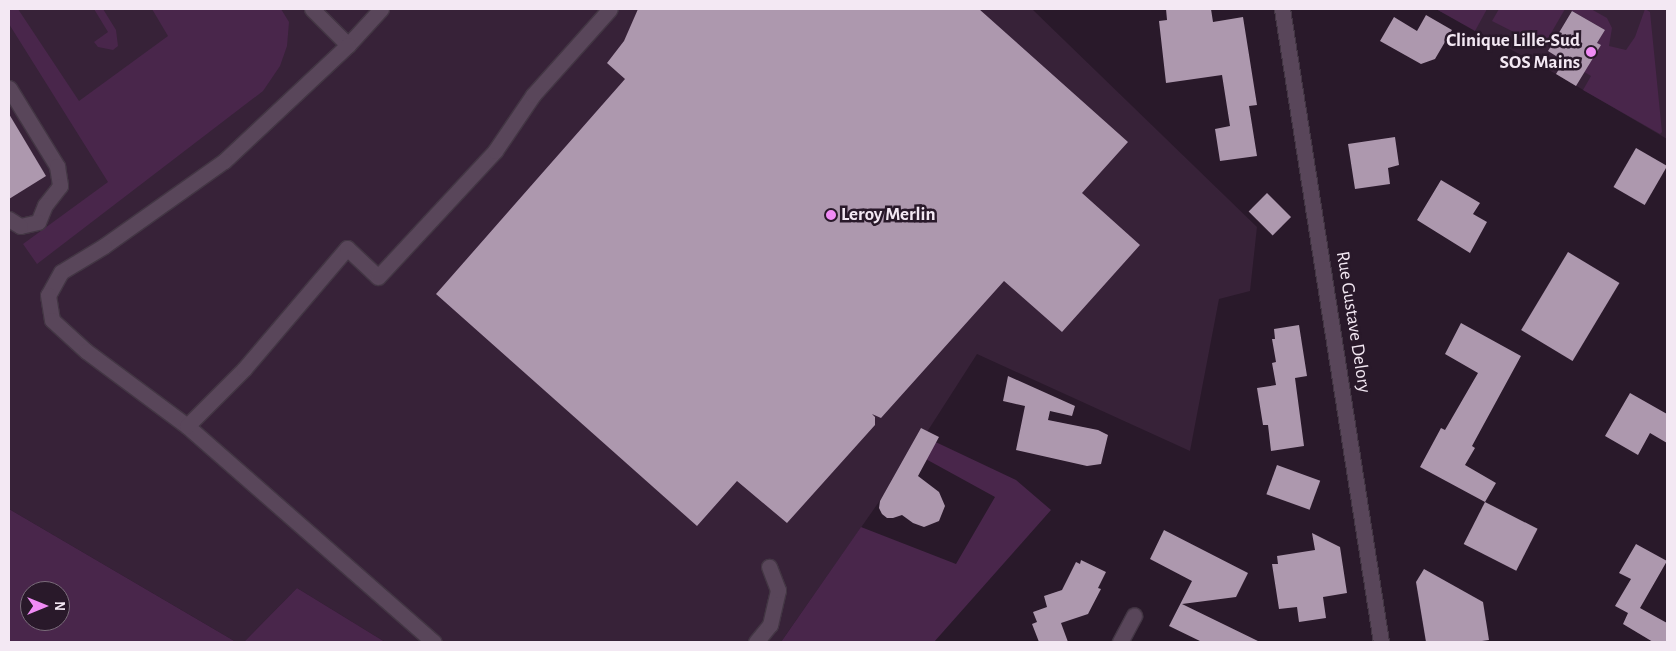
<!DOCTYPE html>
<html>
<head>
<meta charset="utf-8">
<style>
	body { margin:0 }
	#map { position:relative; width:1676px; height:651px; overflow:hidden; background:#29192a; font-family:"Alegreya Sans",sans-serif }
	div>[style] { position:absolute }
	.built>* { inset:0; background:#372238 }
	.green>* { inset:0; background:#49264b }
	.building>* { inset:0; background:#ad98ae; transform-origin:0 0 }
	.roads { filter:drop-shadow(1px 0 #433644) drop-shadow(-1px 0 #433644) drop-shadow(0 1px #433644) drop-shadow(0 -1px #433644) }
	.lane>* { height:15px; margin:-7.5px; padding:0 7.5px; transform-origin:7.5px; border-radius:7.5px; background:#59465a }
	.secondary>* { height:15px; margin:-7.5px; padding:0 7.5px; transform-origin:7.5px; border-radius:7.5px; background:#59465a }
	.dots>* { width:14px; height:14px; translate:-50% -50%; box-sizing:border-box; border:2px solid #29192a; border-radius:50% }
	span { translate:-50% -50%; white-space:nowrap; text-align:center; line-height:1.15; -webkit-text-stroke:5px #29192a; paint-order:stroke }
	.poi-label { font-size:19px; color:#f3e8f3; font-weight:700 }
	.right { translate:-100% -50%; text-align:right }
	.left { translate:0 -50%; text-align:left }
	.street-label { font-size:19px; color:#f3e8f3 }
	.frame { position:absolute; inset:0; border:10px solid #f3e8f3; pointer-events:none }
	.north { position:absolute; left:20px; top:581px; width:50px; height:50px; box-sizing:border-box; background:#29192a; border:1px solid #7a6c7a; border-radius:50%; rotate:90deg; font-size:14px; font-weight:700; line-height:20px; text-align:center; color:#f3e8f3 }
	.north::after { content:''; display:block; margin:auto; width:18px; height:22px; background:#f08bf5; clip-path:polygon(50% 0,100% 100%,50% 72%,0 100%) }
</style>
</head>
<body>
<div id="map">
	<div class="built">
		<i style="clip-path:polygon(9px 9px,1032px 9px,1257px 227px,1250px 291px,1219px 299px,1190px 451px,977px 354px,918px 446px,781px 642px,385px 642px,297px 588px,244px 642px,236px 642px,9px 509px)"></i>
		<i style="clip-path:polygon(1436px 9px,1667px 9px,1667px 139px,1556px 74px)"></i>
	</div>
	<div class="green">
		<i style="clip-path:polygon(9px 9px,18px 9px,79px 101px,168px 36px,152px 9px,281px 9px,289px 22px,287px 46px,280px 66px,263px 91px,37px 264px,23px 244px,108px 182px,9px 24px)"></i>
		<i style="clip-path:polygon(94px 9px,103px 9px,116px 30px,118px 46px,113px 50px,98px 47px,94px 42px,108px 32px)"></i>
		<i style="clip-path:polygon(1436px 9px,1487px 9px,1475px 31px)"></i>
		<i style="clip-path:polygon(1499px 9px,1565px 9px,1543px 47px,1492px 21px)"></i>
		<i style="clip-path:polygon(1569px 9px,1591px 9px,1607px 18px,1612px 28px,1609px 46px,1626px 50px,1635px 37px,1645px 9px,1650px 12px,1662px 132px,1660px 134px,1583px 90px,1591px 76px,1581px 70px,1605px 30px)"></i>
		<i style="clip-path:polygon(925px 437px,1016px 480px,1051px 510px,934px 642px,781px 642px,861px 527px,956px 564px,995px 497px,913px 452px)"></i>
		<i style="clip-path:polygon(evenodd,9px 509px,236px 642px,9px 642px,9px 509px,30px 591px,60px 591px,60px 621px,30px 621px,30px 591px)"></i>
		<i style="clip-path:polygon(297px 588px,385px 642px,244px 642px)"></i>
	</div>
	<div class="building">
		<i style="clip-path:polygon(638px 9px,979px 9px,1128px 142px,1082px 193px,1140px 245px,1062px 332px,1004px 281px,881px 418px,872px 414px,875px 417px,875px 425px,787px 523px,737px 481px,697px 526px,436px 294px,625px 79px,607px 63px,624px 41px)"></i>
		<i style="clip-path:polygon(1166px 9px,1211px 9px,1213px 22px,1243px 17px,1257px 105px,1249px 106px,1257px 156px,1220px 161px,1215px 129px,1230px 126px,1222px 75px,1166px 83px,1159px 21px,1167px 20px)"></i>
		<i style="clip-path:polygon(1572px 11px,1605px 30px,1597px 43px,1601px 45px,1576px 86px,1556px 74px,1564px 61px,1548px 51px)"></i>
		<i style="clip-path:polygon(1426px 15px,1452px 30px,1435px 59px,1421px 64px,1380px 41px,1394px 17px,1417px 31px)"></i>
		<i style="clip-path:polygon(9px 114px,46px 176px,9px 199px)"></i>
		<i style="clip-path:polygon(1395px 137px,1399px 165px,1388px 168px,1390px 184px,1355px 189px,1348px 144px)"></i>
		<i style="left:1636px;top:148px;width:36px;height:45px;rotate:30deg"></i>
		<i style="clip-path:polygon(1441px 180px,1480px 203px,1473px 214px,1487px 222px,1470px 253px,1417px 220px)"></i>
		<i style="left:1267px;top:193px;width:34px;height:26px;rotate:45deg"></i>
		<i style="left:1568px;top:252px;width:60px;height:91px;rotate:31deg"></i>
		<i style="clip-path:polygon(1461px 323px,1521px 356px,1472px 446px,1475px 448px,1465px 465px,1496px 483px,1485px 502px,1420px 467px,1441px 428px,1445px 430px,1478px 373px,1445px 354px)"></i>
		<i style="clip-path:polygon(1299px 325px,1307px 376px,1295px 378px,1304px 446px,1271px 451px,1268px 425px,1263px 425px,1257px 388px,1276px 385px,1272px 363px,1276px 362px,1272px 339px,1275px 339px,1274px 329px)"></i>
		<i style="clip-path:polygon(1008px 376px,1075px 406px,1072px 416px,1050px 411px,1048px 420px,1098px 430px,1108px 435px,1101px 464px,1087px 466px,1016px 450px,1025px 406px,1003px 401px)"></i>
		<i style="clip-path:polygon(1630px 393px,1667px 414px,1667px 443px,1650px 433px,1638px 455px,1605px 436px)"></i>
		<i style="clip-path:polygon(921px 428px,939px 437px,918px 476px,939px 492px,945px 506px,939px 521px,924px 527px,913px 523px,902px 515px,893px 518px,887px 518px,882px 514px,879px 508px,880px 501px)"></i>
		<i style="left:1277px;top:465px;width:46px;height:31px;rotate:20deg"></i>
		<i style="left:1485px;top:502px;width:59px;height:47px;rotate:27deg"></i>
		<i style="clip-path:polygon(1164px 530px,1248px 573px,1236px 597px,1182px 604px,1260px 642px,1202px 642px,1169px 626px,1192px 581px,1150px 559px)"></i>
		<i style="clip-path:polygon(1312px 533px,1340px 547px,1347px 593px,1323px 597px,1326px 618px,1299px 622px,1297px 607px,1279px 609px,1272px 564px,1278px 564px,1277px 556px,1315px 550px)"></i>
		<i style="clip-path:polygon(1636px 544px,1667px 561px,1640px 608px,1667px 623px,1667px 642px,1653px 642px,1623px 624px,1628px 613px,1615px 606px,1631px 579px,1619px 573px)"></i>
		<i style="clip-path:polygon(1081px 560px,1106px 572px,1098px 588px,1101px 589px,1088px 614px,1061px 623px,1068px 642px,1039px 642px,1032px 624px,1037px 622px,1033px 612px,1047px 607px,1044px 596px,1062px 590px,1076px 562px,1080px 564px)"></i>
		<i style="clip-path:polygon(1424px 569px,1483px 602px,1489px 640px,1475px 642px,1426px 642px,1416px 582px)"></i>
	</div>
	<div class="roads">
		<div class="lane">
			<i style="left:312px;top:9px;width:51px;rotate:45deg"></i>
			<i style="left:381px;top:9px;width:49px;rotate:132.5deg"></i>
			<i style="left:348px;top:45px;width:170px;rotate:136.9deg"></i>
			<i style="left:224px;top:161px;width:147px;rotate:144.7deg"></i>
			<i style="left:104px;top:246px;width:50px;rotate:148.8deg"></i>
			<i style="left:61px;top:272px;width:26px;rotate:119deg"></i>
			<i style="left:48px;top:295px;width:25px;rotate:81deg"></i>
			<i style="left:52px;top:320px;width:46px;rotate:42.4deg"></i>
			<i style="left:86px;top:351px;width:126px;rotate:36.6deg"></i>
			<i style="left:187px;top:426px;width:328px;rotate:41.2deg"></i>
			<i style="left:9px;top:88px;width:92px;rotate:58.4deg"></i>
			<i style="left:57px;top:166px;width:20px;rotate:81deg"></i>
			<i style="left:60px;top:186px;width:24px;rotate:128deg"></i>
			<i style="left:45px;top:205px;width:18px;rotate:112deg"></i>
			<i style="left:38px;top:222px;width:18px;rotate:167deg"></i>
			<i style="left:20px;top:226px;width:13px;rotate:-148deg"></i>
			<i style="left:187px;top:426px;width:81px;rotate:-45deg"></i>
			<i style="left:244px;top:369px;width:159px;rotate:-49.6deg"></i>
			<i style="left:347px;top:248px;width:42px;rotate:43.1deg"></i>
			<i style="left:378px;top:277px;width:172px;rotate:-47.1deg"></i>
			<i style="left:495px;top:151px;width:68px;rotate:-55.8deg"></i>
			<i style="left:533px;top:95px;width:115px;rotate:-48.2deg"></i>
			<i style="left:756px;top:642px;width:22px;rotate:-51deg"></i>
			<i style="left:770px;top:625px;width:36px;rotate:-77deg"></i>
			<i style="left:778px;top:590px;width:25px;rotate:-111deg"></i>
			<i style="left:1120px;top:642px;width:30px;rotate:-62deg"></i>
		</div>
		<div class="secondary">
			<i style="left:1282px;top:9px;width:641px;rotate:81.11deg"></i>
		</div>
	</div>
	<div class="dots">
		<i style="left:1591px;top:52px;background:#f08bf5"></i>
		<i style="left:831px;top:215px;background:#f08bf5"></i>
	</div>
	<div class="poi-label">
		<span class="right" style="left:1580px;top:52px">Clinique Lille-Sud<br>SOS Mains</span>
		<span class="left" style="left:841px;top:215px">Leroy Merlin</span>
	</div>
	<div class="street-label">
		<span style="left:1353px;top:322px;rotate:81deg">Rue Gustave Delory</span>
	</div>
	<div class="frame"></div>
	<div class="north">N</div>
</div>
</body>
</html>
